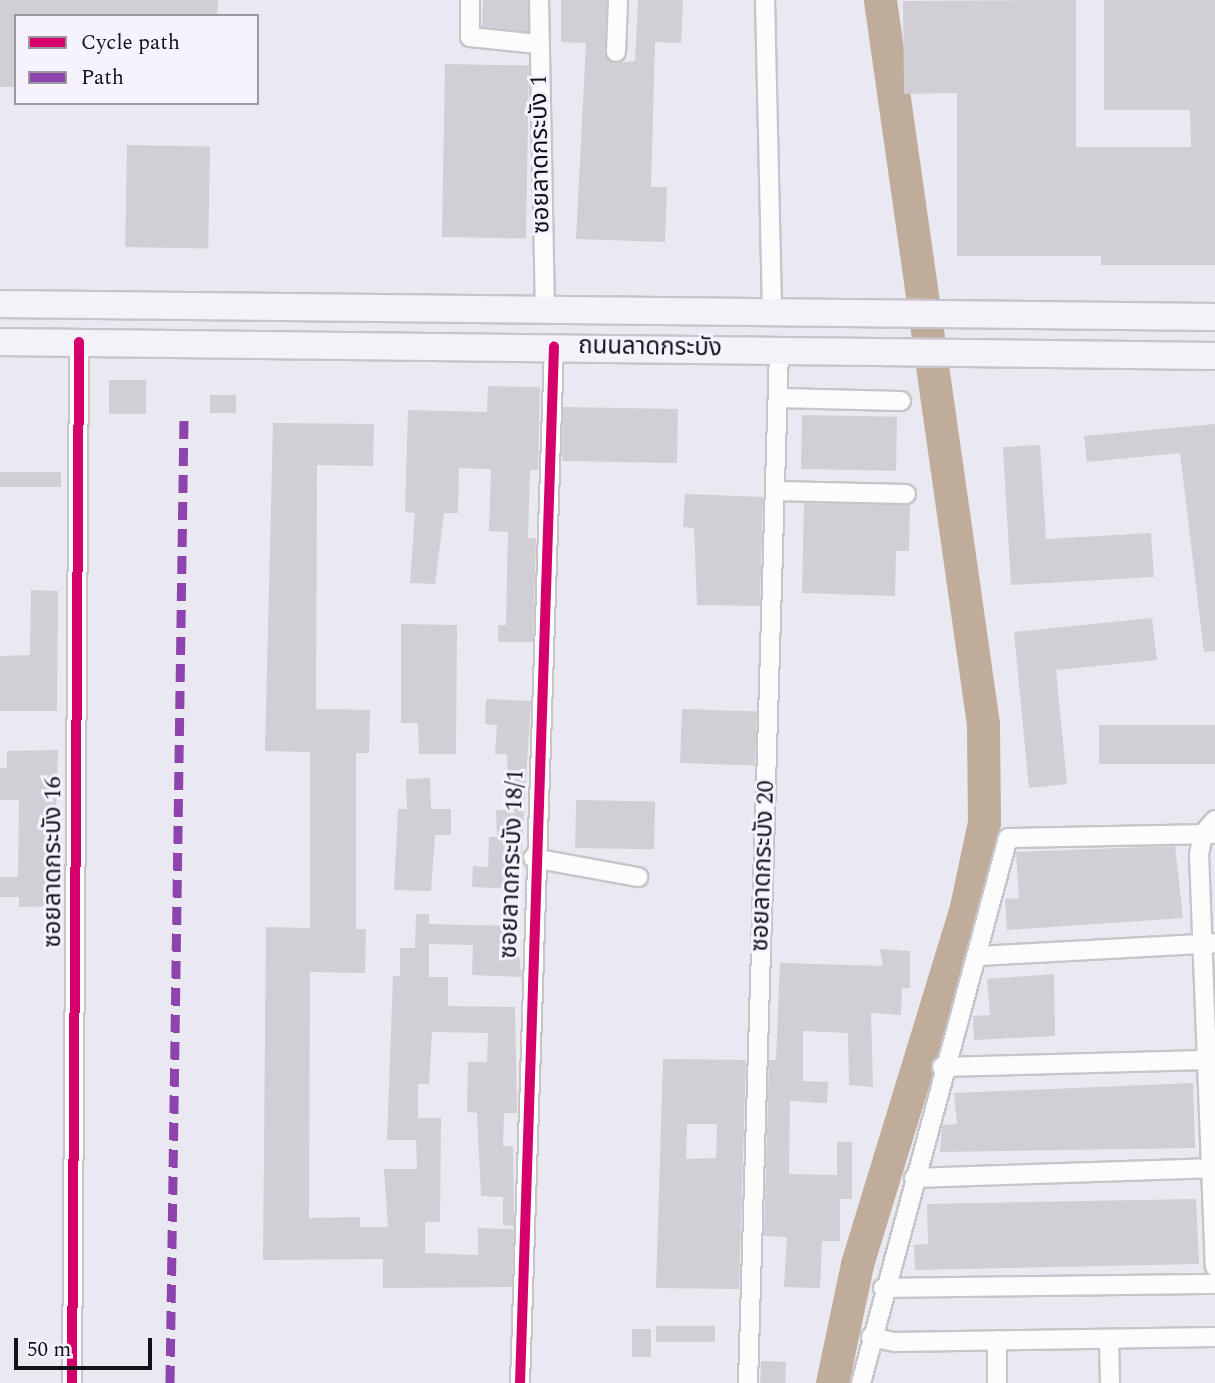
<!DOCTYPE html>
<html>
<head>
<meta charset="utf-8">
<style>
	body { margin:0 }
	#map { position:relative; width:1215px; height:1383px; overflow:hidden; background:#eae8f0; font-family:Spectral,"Noto Sans Thai",serif }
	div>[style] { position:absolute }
	.river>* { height:33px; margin:-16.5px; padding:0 16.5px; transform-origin:16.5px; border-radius:16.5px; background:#bfac9b }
	.building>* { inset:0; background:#d1cfd5; transform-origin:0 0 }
	.roads { filter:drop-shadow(2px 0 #c7c5cb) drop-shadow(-2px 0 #c7c5cb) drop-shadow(0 2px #c7c5cb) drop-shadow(0 -2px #c7c5cb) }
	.minor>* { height:18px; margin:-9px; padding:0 9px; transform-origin:9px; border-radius:9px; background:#fcfcfd }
	.primary>* { height:26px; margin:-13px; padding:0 13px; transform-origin:13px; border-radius:13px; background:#f4f2f8 }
	.quiet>* { height:9px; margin-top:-4.5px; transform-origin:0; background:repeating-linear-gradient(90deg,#8e44ad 0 18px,transparent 0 27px) }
	.cycleway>* { height:10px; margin:-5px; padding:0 5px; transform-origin:5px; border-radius:5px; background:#d6006c }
	span { translate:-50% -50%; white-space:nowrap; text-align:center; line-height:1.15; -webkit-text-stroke:6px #f6f2fe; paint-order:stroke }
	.street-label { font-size:24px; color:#131117 }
	.legend { position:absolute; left:14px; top:14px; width:245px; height:91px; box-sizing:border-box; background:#f6f2fe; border:2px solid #9b98a2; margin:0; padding:9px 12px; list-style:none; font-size:21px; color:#131117 }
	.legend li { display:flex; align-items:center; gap:14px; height:35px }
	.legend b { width:35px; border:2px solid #9b98a2 }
	.scale { position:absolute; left:14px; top:1338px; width:138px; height:32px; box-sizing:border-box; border:4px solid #131117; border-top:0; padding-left:9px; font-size:21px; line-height:24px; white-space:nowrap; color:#131117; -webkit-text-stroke:5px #f6f2fe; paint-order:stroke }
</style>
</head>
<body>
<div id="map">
	<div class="river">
		<i style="left:832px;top:1383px;width:122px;rotate:-78.1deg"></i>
		<i style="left:857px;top:1264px;width:373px;rotate:-73deg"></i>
		<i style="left:966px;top:907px;width:87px;rotate:-78deg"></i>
		<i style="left:984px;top:822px;width:98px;rotate:-90.6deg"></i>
		<i style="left:983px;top:724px;width:731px;rotate:-98.1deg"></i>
	</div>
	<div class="building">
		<i style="clip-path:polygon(0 0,218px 0,217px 16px,16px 16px,16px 87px,0 87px)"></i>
		<i style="clip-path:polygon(483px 0,528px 0,528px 32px,482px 27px)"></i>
		<i style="clip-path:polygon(561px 0,607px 0,605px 52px,616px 63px,635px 61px,638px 0,683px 0,681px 43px,655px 42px,651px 187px,667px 187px,665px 242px,576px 239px,586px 43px,561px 42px)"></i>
		<i style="clip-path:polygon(1076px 0,1076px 147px,1191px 147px,1190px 110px,1104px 110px,1104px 0,1215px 0,1215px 265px,1101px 265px,1101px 256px,957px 256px,957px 93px,904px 94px,903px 1px)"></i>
		<i style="left:445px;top:64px;width:84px;height:173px;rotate:1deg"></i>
		<i style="left:127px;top:145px;width:83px;height:102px;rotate:1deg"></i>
		<i style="left:109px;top:380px;width:37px;height:34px"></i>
		<i style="clip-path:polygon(488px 386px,540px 387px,538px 470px,530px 470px,528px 538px,536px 538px,533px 642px,498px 642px,498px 625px,506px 625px,508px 532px,489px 531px,491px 469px,459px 468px,458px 513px,444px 513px,435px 584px,410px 583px,415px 513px,405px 512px,408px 410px,487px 412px)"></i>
		<i style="left:210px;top:395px;width:26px;height:18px"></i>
		<i style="left:563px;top:407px;width:115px;height:54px;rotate:1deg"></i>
		<i style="left:802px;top:415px;width:95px;height:54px;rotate:1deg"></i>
		<i style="clip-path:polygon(273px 423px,374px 424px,373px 466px,317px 465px,316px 709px,370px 710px,369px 753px,356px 753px,356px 929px,366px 929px,365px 973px,310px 972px,309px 1218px,360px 1217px,360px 1227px,388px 1227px,384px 1169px,417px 1169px,416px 1140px,387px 1140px,393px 976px,400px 976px,400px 948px,415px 948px,416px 914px,429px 914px,429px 924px,514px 926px,522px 977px,472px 975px,473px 945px,429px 944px,429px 977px,448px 977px,448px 1006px,515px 1007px,517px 1113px,504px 1113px,503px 1146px,513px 1146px,514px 1226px,503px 1225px,503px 1197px,481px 1196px,477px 1113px,467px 1112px,468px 1062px,487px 1062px,488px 1033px,432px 1032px,429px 1084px,418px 1084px,418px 1118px,441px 1118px,440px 1222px,425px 1222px,425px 1253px,478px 1255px,478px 1228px,514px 1229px,512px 1287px,383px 1288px,383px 1259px,263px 1260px,266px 927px,310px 928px,310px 752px,265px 751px)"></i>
		<i style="clip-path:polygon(1215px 424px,1215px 651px,1204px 652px,1180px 453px,1087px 462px,1084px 436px)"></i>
		<i style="clip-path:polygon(1040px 445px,1046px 539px,1151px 533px,1154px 577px,1011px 585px,1003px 447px)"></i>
		<i style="left:0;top:472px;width:61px;height:15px"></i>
		<i style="clip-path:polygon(685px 494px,763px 497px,760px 606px,697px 605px,694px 528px,683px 527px)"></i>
		<i style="clip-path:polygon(804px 503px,910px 505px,909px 551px,896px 551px,895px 596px,802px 593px)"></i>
		<i style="clip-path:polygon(31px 590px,58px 591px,57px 711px,0 711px,0 656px,30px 655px)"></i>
		<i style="clip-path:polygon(1152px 618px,1157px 660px,1056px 670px,1067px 784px,1029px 788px,1014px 632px)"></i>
		<i style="clip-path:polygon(401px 624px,457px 625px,456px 754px,419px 754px,418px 723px,401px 723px)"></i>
		<i style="clip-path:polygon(486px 699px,531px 701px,519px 889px,472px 887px,473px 866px,488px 867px,489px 837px,497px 837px,496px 810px,509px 810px,507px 754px,495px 754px,497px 725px,485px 724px)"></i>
		<i style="left:682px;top:709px;width:75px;height:54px;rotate:2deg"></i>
		<i style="left:1215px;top:725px;width:39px;height:116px;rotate:90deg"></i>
		<i style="clip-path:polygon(58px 750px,53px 906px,19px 907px,19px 897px,0 897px,0 877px,18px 877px,19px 800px,0 800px,0 768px,7px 768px,7px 751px)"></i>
		<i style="clip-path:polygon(430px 778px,431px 809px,451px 809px,451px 835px,435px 835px,431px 891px,394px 890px,398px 809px,407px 809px,406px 779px)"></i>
		<i style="left:576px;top:800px;width:79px;height:48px;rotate:1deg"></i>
		<i style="clip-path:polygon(1175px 846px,1183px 918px,1007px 930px,1005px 899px,1019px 898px,1016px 852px)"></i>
		<i style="clip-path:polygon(880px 949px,910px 951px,910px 988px,902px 988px,901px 1015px,871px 1013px,873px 1087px,849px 1085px,848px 1033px,803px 1031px,803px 1081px,828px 1082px,827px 1103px,790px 1101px,789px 1174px,837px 1175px,837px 1142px,852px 1142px,852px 1199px,840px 1199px,840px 1241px,822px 1241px,820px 1288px,784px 1287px,787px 1237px,764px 1236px,769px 1060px,776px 1060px,780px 963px,883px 966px)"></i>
		<i style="clip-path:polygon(1054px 974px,1055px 1036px,974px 1040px,973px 1016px,990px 1015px,987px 979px)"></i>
		<i style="clip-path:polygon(evenodd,663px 1059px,746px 1060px,739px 1289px,656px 1288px,663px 1059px,687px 1124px,717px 1124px,716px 1158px,686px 1159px,687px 1124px)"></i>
		<i style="clip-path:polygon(1193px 1083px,1195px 1148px,940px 1152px,942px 1125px,957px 1124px,954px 1093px)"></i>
		<i style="clip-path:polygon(1196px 1199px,1199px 1264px,915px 1270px,914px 1245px,928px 1244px,927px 1204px)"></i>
		<i style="left:656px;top:1326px;width:59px;height:16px"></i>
		<i style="left:632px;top:1329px;width:19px;height:28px"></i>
		<i style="left:761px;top:1361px;width:25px;height:22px;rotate:2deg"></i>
	</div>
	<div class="roads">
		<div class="minor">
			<i style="left:470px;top:0;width:37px;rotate:90deg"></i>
			<i style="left:470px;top:37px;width:68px;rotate:5.9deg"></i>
			<i style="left:539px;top:0;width:309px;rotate:88.9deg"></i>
			<i style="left:765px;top:0;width:312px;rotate:88.7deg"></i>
			<i style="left:616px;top:52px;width:52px;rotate:-87.8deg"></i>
			<i style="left:778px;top:398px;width:123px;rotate:1.4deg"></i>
			<i style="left:775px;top:491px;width:131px;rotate:1.3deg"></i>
			<i style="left:1215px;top:820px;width:18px;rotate:131deg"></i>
			<i style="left:1203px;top:834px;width:20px;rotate:101deg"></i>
			<i style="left:1199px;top:854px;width:413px;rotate:87.8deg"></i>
			<i style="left:533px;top:858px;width:107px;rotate:10.3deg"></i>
			<i style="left:978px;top:956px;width:237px;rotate:-3.1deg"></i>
			<i style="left:942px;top:1067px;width:273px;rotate:-1.5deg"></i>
			<i style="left:914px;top:1178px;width:301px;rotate:-1.9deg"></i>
			<i style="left:883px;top:1288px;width:332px;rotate:-0.7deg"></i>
			<i style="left:871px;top:1337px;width:25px;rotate:12deg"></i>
			<i style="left:895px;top:1342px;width:320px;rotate:-0.9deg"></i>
			<i style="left:1109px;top:1339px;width:44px;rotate:88.7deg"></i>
			<i style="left:997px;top:1340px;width:43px;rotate:90deg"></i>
			<i style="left:72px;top:1383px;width:1041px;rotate:-89.61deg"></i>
			<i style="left:520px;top:1383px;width:1037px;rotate:-88.12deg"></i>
			<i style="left:748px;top:1383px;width:1034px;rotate:-88.28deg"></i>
			<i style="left:861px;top:1383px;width:564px;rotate:-74.91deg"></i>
			<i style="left:1008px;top:838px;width:207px;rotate:-1.1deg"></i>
		</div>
		<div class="primary">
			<i style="left:0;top:304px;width:1215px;rotate:0.61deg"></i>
			<i style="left:0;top:342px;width:1215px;rotate:0.66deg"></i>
		</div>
	</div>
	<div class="quiet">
		<i style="left:170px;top:1383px;width:965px;rotate:-89.17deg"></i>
	</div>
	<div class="cycleway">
		<i style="left:72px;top:1383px;width:1041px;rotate:-89.61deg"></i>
		<i style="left:520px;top:1383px;width:1037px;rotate:-88.12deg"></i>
	</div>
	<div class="street-label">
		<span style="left:541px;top:154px;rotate:-91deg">ซอยลาดกระบัง 1</span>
		<span style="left:650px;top:348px;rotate:1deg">ถนนลาดกระบัง</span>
		<span style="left:54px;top:862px;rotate:-90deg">ซอยลาดกระบัง 16</span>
		<span style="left:513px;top:864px;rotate:-88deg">ซอยลาดกระบัง 18/1</span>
		<span style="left:764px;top:866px;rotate:-88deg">ซอยลาดกระบัง 20</span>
	</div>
	<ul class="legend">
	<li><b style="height:9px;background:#d6006c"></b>Cycle path</li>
	<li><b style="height:9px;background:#8e44ad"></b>Path</li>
	</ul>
	<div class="scale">50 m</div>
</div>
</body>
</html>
